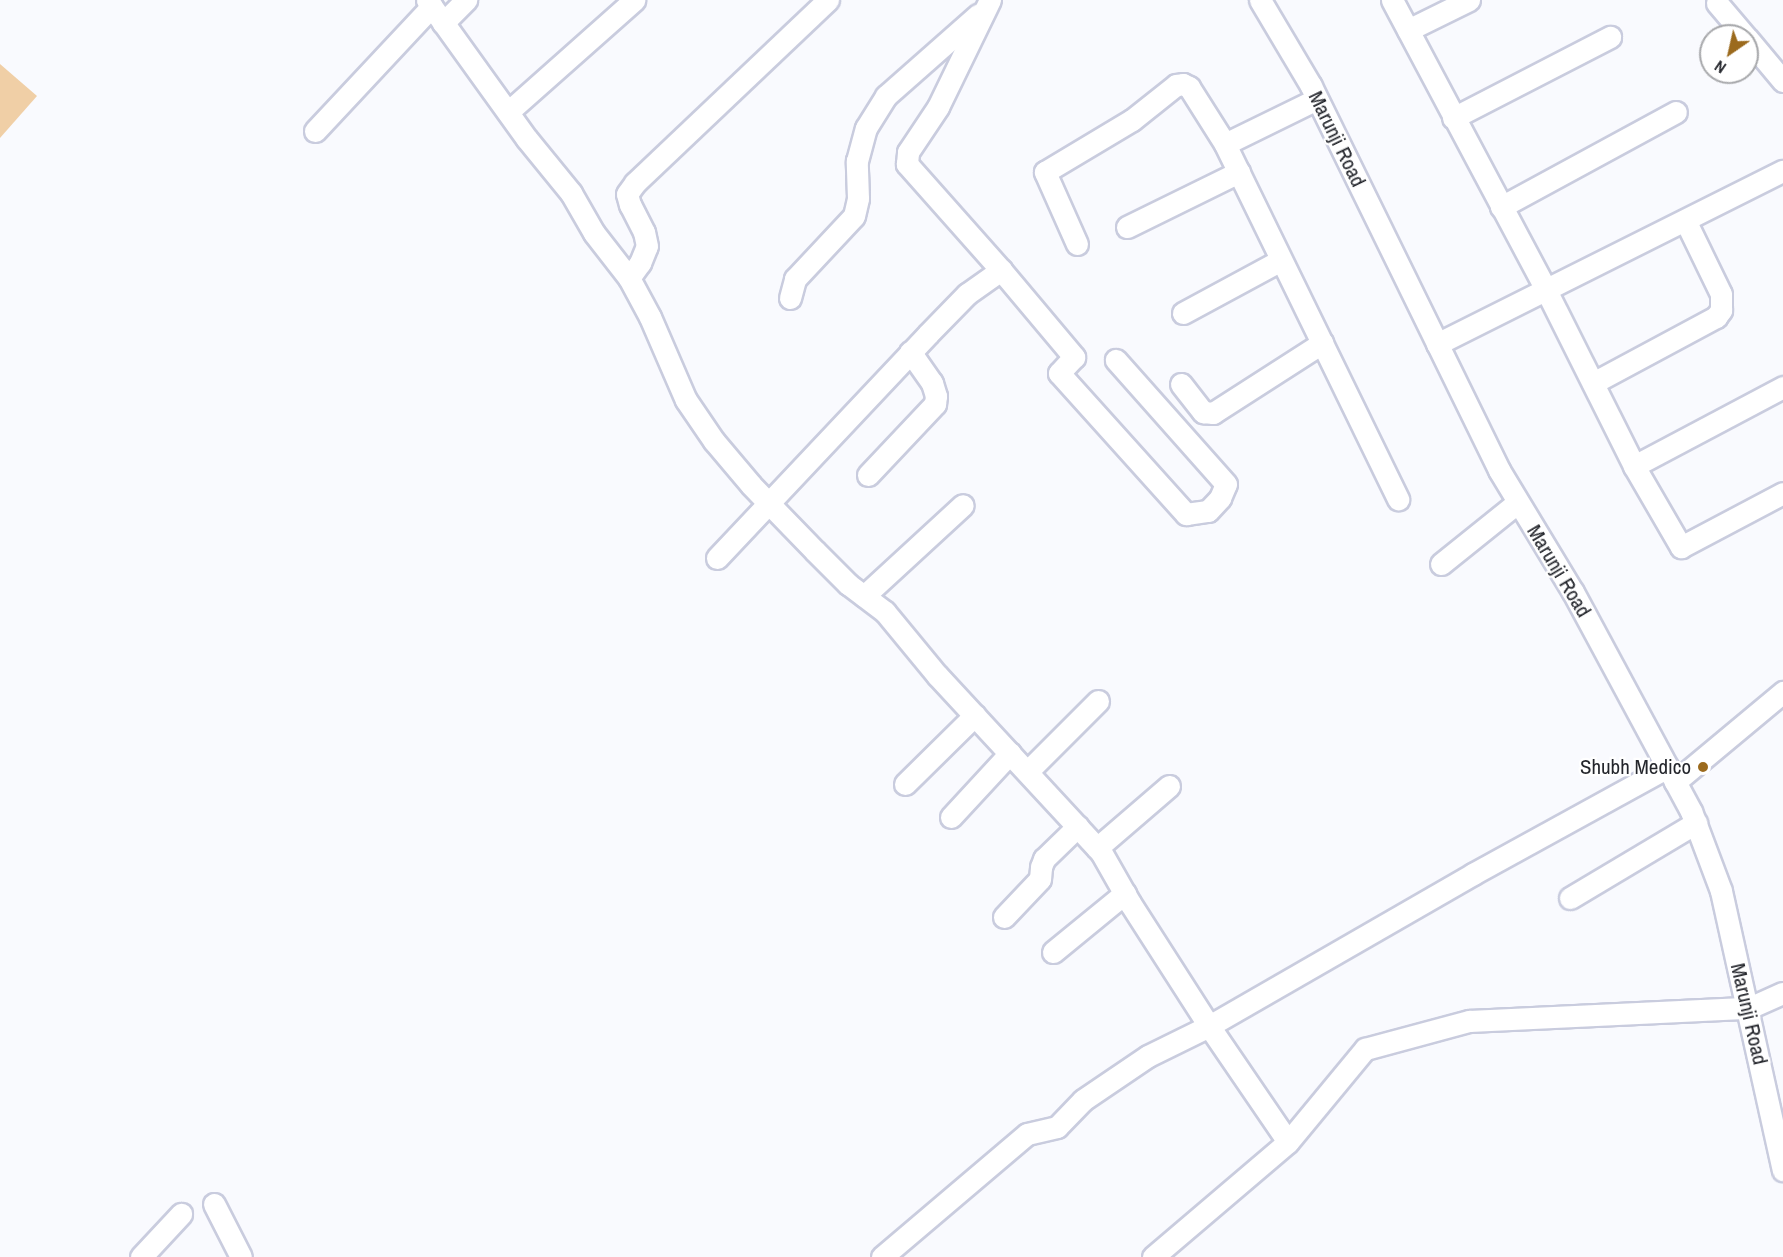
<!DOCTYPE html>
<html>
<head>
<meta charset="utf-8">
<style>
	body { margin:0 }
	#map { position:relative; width:1783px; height:1257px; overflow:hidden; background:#f9fafe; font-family:"Archivo Narrow",sans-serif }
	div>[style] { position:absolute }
	.green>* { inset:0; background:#f0cfa6 }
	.roads { filter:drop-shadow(2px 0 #c9ccde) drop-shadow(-2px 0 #c9ccde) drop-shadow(0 2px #c9ccde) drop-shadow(0 -2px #c9ccde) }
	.minor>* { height:21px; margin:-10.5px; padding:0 10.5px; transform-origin:10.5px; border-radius:10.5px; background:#fff }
	.dots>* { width:16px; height:16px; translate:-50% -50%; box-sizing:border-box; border:3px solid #fff; border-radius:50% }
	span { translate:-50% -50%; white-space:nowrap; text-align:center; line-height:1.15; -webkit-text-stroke:4.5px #fff; paint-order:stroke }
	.street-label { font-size:21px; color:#24262c }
	.poi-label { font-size:21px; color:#24262c }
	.right { translate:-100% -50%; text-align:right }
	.north { position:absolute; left:1699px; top:24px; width:60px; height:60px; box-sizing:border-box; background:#fff; border:2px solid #a7a8ab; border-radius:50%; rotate:214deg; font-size:16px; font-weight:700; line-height:24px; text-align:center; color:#24262c }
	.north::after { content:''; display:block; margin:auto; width:21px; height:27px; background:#9b6a1d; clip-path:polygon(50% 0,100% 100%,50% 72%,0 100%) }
</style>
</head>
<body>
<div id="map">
	<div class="green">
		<i style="clip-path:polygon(0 64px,37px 96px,0 138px)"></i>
	</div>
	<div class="roads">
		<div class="minor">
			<i style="left:427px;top:0;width:171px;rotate:54.3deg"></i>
			<i style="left:527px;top:139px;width:70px;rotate:50.8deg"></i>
			<i style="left:571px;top:193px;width:46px;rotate:60.1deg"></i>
			<i style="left:594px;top:233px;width:57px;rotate:52.1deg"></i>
			<i style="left:629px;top:278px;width:44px;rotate:61.7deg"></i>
			<i style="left:650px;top:317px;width:90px;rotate:66.6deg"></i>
			<i style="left:686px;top:400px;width:50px;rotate:55.7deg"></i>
			<i style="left:714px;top:441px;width:57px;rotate:49.9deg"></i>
			<i style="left:751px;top:485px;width:92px;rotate:45.9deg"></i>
			<i style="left:815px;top:551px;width:47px;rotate:45deg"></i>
			<i style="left:848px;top:584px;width:46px;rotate:37.1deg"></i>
			<i style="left:885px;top:612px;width:82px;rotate:50.5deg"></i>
			<i style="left:937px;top:675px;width:241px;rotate:47.2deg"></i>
			<i style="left:1101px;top:852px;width:59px;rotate:60.4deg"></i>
			<i style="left:1130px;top:903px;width:146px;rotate:57.3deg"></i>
			<i style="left:1209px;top:1026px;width:140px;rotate:55.7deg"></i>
			<i style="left:1260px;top:0;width:100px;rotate:59.3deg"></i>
			<i style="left:1311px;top:86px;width:428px;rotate:63.9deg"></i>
			<i style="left:1499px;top:470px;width:143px;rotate:58.8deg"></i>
			<i style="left:1573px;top:592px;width:249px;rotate:61.7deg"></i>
			<i style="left:1691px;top:811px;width:85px;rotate:69.4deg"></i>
			<i style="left:1721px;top:891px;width:286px;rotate:77.5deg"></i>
			<i style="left:1392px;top:0;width:328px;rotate:62deg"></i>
			<i style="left:1546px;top:290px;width:197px;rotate:63.4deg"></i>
			<i style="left:1634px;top:466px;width:94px;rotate:59.9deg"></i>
			<i style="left:1681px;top:547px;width:115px;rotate:-27.9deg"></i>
			<i style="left:1717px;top:3px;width:43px;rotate:49.7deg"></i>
			<i style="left:443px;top:23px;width:33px;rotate:-45deg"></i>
			<i style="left:1408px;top:30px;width:68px;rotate:-26.2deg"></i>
			<i style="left:1747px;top:38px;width:56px;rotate:50.1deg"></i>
			<i style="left:508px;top:112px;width:169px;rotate:-41.6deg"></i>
			<i style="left:1453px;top:118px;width:177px;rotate:-27.3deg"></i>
			<i style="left:315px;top:131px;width:171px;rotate:-46.9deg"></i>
			<i style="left:1501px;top:207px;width:199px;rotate:-28.5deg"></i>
			<i style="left:1127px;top:227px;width:125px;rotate:-26.2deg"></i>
			<i style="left:1077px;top:244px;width:79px;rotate:-114deg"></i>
			<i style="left:1045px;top:172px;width:101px;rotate:-30.9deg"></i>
			<i style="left:1132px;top:120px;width:56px;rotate:-38.5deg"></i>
			<i style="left:1176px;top:85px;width:7px;rotate:-8deg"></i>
			<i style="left:1183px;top:84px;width:7px;rotate:27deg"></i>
			<i style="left:1189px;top:87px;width:67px;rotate:57.7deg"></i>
			<i style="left:1225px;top:144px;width:102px;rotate:-26.1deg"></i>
			<i style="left:1001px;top:270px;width:114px;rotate:50deg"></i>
			<i style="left:1074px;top:357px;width:22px;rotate:133deg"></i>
			<i style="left:1059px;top:373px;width:190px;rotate:48deg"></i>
			<i style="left:1186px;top:514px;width:22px;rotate:-8deg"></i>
			<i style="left:1208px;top:511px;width:18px;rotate:-47deg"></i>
			<i style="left:1220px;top:498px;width:15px;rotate:-67deg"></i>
			<i style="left:1226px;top:484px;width:166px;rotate:-131.6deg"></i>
			<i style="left:629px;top:278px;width:19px;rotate:-54deg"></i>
			<i style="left:640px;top:263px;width:18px;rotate:-68deg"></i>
			<i style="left:647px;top:246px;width:14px;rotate:-102deg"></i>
			<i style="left:644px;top:232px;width:30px;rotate:-117deg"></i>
			<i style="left:630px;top:205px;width:11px;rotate:-105deg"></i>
			<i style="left:627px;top:194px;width:14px;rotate:-54deg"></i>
			<i style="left:635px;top:183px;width:266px;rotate:-43.5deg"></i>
			<i style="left:790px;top:298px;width:20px;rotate:-75deg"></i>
			<i style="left:795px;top:279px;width:86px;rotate:-46.9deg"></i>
			<i style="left:854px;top:216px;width:18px;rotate:-77deg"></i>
			<i style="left:858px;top:198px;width:37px;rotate:-92deg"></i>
			<i style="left:857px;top:161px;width:34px;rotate:-75deg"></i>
			<i style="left:866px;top:128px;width:38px;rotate:-58deg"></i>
			<i style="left:886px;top:96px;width:123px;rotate:-41.4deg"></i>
			<i style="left:1183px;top:313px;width:111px;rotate:-28.4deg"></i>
			<i style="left:1322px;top:343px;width:174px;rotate:64deg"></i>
			<i style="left:1437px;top:344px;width:387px;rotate:-26.6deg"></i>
			<i style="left:1593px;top:383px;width:140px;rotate:-28.2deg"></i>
			<i style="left:1716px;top:317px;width:9px;rotate:-54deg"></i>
			<i style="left:1721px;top:310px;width:16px;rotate:-90deg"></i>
			<i style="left:1721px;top:294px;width:82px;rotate:-115.9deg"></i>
			<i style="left:1181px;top:384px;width:36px;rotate:52deg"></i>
			<i style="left:1203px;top:412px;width:10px;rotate:6deg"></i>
			<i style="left:1213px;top:413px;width:130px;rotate:-32.7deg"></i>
			<i style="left:1322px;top:343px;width:221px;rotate:-116deg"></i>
			<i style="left:1634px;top:466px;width:169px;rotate:-27.9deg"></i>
			<i style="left:868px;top:475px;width:98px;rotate:-46.7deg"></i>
			<i style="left:935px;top:404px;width:8px;rotate:-83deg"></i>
			<i style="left:936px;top:396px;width:14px;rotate:-107deg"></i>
			<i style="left:932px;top:383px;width:38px;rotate:-125deg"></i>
			<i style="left:717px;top:558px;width:308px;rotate:-46.7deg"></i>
			<i style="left:928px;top:334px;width:56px;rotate:-45.7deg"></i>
			<i style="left:967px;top:294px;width:42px;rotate:-35.2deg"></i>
			<i style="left:1001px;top:270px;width:142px;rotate:-131.6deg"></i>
			<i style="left:907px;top:164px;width:12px;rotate:-85deg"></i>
			<i style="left:908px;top:152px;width:54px;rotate:-56.3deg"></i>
			<i style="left:938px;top:107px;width:119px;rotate:-64.1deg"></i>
			<i style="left:1441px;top:564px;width:97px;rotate:-38.8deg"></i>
			<i style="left:864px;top:596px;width:134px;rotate:-42.6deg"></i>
			<i style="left:1028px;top:771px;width:99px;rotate:-45deg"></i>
			<i style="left:1675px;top:782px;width:141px;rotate:-39.8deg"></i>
			<i style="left:905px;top:784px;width:98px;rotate:-44.6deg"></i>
			<i style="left:951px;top:817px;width:87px;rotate:-47.3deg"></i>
			<i style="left:1097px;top:848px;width:95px;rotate:-40.7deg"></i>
			<i style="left:1570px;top:898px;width:147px;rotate:-30.8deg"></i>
			<i style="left:1004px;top:917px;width:52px;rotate:-46.5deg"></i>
			<i style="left:1040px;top:879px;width:12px;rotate:-85deg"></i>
			<i style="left:1041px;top:867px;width:9px;rotate:-69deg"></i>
			<i style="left:1044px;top:859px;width:47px;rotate:-44.1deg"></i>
			<i style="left:1053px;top:952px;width:93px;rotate:-39.3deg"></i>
			<i style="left:214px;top:1204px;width:59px;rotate:63deg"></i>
			<i style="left:141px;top:1257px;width:59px;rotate:-47.1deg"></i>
			<i style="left:882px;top:1257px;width:190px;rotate:-40.3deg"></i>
			<i style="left:1027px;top:1134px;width:31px;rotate:-13deg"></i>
			<i style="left:1057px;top:1127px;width:37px;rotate:-46deg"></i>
			<i style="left:1083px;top:1100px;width:78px;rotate:-34.1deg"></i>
			<i style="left:1148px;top:1056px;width:68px;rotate:-26.2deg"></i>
			<i style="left:1209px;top:1026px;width:305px;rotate:-29.9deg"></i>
			<i style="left:1473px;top:874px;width:222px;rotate:-28.8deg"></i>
			<i style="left:1153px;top:1257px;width:177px;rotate:-40.4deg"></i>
			<i style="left:1288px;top:1142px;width:121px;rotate:-50.4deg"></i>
			<i style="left:1365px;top:1049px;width:108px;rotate:-15.1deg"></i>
			<i style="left:1469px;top:1021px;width:280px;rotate:-2.7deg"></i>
			<i style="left:1749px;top:1008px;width:37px;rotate:-24deg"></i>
		</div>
	</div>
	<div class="dots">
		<i style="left:1703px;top:767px;background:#9b6a1d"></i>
	</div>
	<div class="street-label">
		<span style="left:1337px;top:139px;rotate:64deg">Marunji Road</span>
		<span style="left:1559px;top:571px;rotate:59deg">Marunji Road</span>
		<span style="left:1749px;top:1014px;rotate:77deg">Marunji Road</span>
	</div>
	<div class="poi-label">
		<span class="right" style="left:1691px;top:767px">Shubh Medico</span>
	</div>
	<div class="north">N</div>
</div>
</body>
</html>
